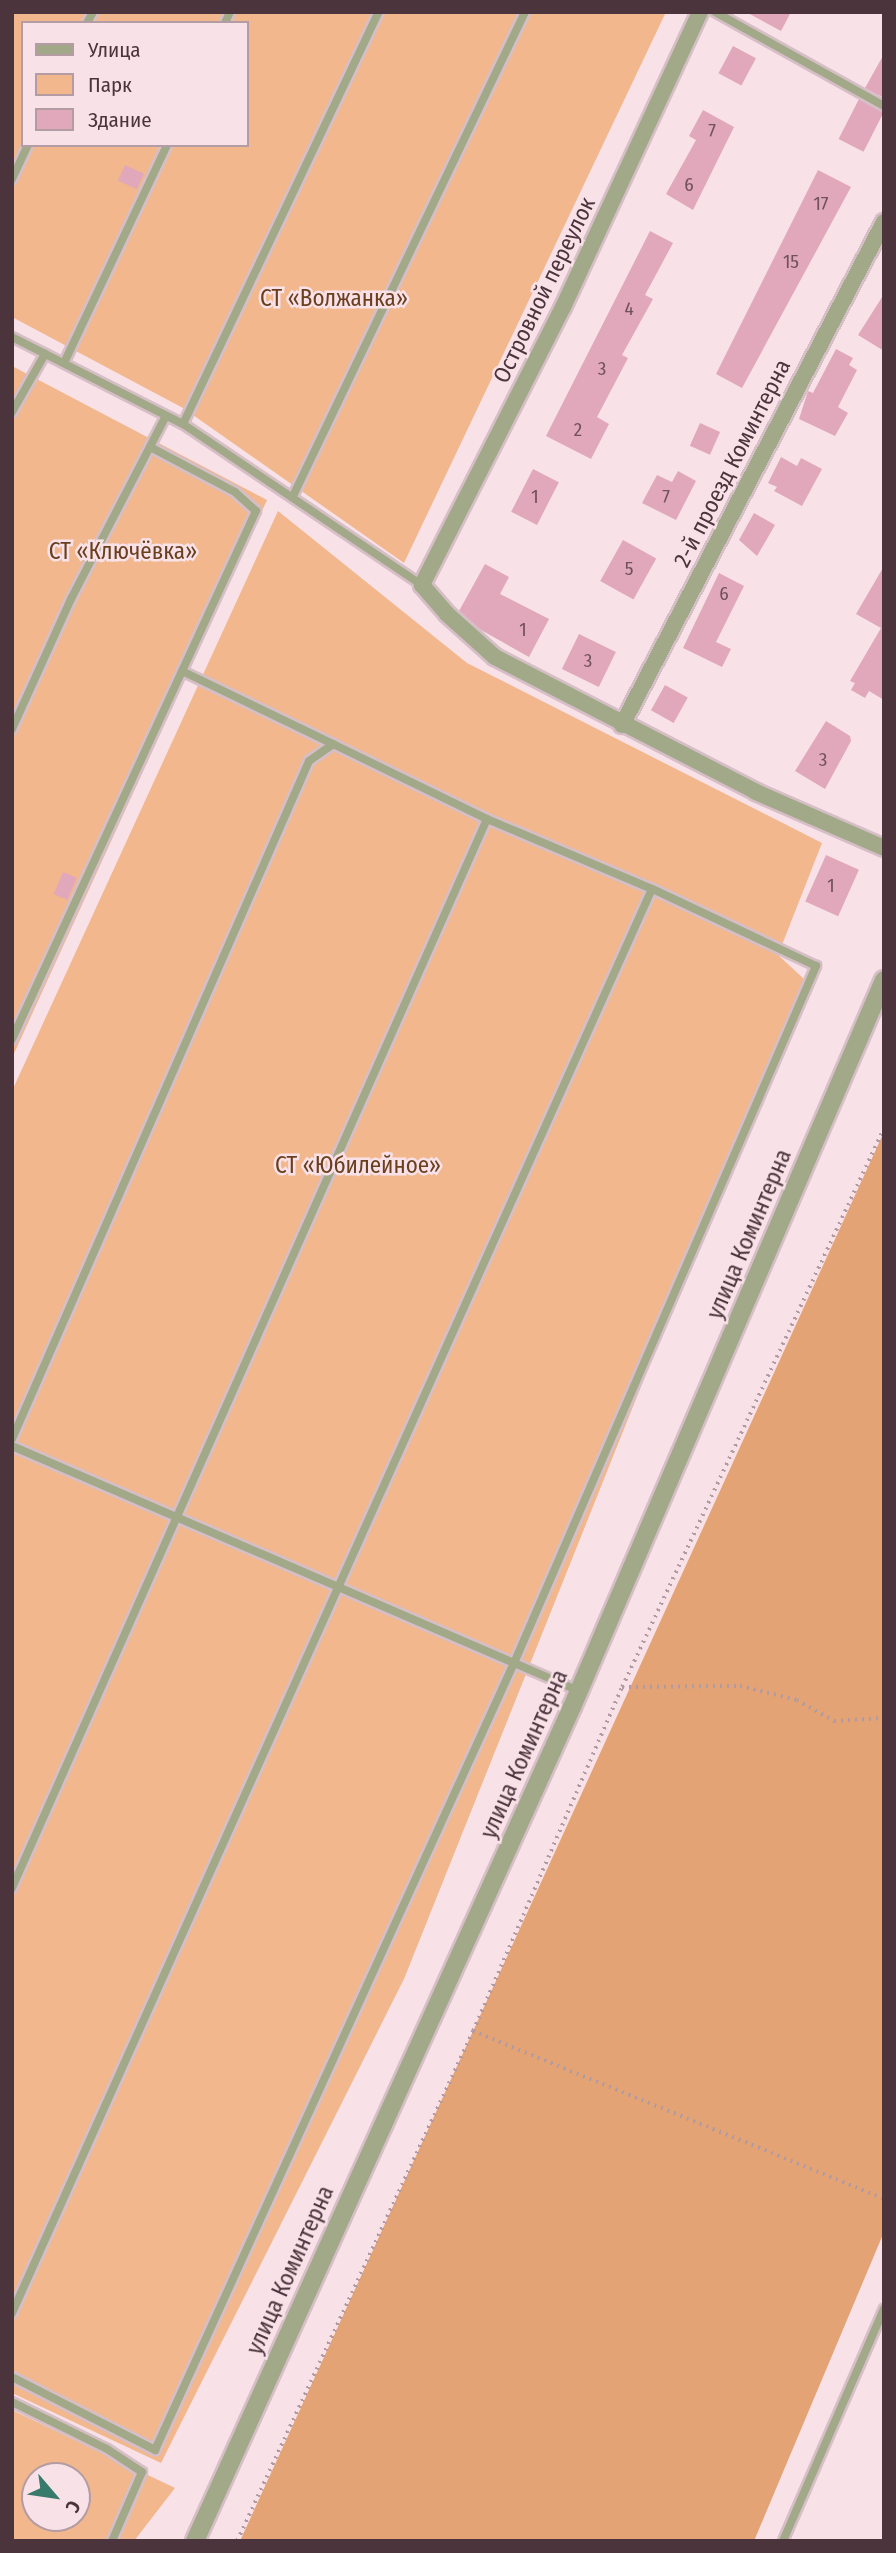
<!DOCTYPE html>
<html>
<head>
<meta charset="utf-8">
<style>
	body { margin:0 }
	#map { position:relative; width:896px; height:2553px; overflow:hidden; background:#f9e1e8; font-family:"Fira Sans Condensed",sans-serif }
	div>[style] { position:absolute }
	.green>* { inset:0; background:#f2b78c }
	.forest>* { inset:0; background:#e3a375 }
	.building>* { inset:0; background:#e1a8bb; transform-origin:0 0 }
	.path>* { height:3.5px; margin-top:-1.75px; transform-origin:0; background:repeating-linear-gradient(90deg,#b19aa1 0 2px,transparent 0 7px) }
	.roads { filter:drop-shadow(2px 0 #d6bec6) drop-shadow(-2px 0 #d6bec6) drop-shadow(0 2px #d6bec6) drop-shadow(0 -2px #d6bec6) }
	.service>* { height:8px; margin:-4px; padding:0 4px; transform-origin:4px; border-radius:4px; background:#a2a989 }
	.minor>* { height:16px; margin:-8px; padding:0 8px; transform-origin:8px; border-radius:8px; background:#a2a989 }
	.tertiary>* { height:18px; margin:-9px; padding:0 9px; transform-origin:9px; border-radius:9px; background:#a2a989 }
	span { translate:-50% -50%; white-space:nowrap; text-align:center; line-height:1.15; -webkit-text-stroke:5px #f9e1e8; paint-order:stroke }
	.number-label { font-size:19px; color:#70515c }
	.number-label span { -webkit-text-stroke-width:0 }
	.street-label { font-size:23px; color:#4b343c }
	.park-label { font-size:23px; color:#6a3f1d }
	.frame { position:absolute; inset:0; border:14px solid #4b343c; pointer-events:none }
	.legend { position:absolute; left:21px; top:21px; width:228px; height:126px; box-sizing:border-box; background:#f9e1e8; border:2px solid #b39ca3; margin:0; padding:9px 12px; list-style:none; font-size:21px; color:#4b343c }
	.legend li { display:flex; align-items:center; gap:14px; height:35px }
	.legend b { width:35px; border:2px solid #b39ca3 }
	.north { position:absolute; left:21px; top:2462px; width:70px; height:70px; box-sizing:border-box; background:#f9e1e8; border:2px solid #b39ca3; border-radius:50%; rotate:119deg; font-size:19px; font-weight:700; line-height:28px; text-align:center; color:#4b343c }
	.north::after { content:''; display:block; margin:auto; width:24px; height:32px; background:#387a6b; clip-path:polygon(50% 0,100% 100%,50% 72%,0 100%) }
</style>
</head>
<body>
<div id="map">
	<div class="green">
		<i style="clip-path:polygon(evenodd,12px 12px,666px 12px,404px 563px,183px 408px,12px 317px,12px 12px,23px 23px,247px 23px,247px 145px,23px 145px,23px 23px)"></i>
		<i style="clip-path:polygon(12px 366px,267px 500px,12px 1058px)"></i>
		<i style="clip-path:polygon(278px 511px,467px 663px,822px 843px,778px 955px,804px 979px,404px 1979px,161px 2463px,12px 2393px,12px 1091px)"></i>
		<i style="clip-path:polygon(evenodd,12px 2410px,175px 2488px,134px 2541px,12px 2541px,12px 2410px,35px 2476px,77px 2476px,77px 2518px,35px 2518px,35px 2476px)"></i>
	</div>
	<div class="forest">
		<i style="clip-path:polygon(884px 1132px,884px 2232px,754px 2541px,240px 2541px)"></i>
	</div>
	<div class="building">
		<i style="clip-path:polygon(746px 12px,791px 12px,781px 31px)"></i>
		<i style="left:733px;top:46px;width:26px;height:31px;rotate:28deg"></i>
		<i style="clip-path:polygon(884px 54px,884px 98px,865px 88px)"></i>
		<i style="left:859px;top:99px;width:28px;height:45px;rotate:27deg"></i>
		<i style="clip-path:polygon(703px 110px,734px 127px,693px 210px,666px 194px,696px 140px,689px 136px)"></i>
		<i style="left:125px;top:165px;width:21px;height:17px;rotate:25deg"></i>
		<i style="clip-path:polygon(818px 170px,851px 187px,742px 388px,716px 374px)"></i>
		<i style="clip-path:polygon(650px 231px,673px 243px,645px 295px,653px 299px,622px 355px,628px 358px,597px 417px,609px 424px,591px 459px,546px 436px)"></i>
		<i style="clip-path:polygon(884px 294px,884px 351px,858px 335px)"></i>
		<i style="clip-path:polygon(836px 349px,853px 358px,849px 365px,857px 370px,838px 407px,848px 413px,835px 436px,799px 419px,808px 391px,813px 393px)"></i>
		<i style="left:700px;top:423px;width:22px;height:25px;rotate:24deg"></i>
		<i style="clip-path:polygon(781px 457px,797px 466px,801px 458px,822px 469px,802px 506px,774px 491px,777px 487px,768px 483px)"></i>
		<i style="left:533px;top:469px;width:29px;height:48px;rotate:27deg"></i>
		<i style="clip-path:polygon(678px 471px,696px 481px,676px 520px,642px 503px,657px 475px,672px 482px)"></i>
		<i style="clip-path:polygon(754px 513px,775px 525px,757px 556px,739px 540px)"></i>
		<i style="left:623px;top:540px;width:38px;height:47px;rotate:29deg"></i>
		<i style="clip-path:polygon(485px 564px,509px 577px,500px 594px,549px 619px,529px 657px,481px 630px,459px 611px)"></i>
		<i style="clip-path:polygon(884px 566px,884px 700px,869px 691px,865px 698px,851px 690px,855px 683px,850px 681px,881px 628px,856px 614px)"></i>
		<i style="clip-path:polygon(719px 573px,744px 586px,716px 642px,731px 649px,722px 667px,683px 648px)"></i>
		<i style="left:579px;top:634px;width:41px;height:39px;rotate:26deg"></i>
		<i style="left:665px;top:685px;width:26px;height:29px;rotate:29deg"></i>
		<i style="clip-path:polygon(826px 721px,850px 736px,851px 741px,825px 789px,795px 771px)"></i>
		<i style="left:826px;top:855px;width:36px;height:51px;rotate:24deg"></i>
		<i style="left:63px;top:872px;width:15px;height:24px;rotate:23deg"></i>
	</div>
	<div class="path">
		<i style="left:622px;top:1687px;width:118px;rotate:-0.5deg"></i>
		<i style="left:740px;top:1686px;width:59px;rotate:13.8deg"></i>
		<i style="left:797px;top:1700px;width:43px;rotate:29.6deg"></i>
		<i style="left:834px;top:1721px;width:50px;rotate:-3.4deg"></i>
		<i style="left:473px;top:2031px;width:444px;rotate:22.2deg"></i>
		<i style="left:237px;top:2541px;width:562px;rotate:-65.17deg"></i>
		<i style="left:473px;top:2031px;width:375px;rotate:-66.6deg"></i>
		<i style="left:622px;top:1687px;width:617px;rotate:-64.89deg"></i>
	</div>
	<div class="roads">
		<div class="service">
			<i style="left:715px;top:12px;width:193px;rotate:29.1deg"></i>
			<i style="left:87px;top:23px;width:13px;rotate:-61deg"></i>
			<i style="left:225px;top:23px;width:12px;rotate:-66deg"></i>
			<i style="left:12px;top:179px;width:38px;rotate:-65deg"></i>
			<i style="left:12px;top:337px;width:192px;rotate:27deg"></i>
			<i style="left:183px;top:424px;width:288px;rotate:34deg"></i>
			<i style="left:64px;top:363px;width:241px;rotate:-64.7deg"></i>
			<i style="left:12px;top:412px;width:67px;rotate:-60.4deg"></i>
			<i style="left:183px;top:424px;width:456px;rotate:-64.6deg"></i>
			<i style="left:293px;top:496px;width:537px;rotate:-64.39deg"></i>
			<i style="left:182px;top:671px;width:168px;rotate:25.8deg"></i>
			<i style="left:12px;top:729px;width:143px;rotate:-65.6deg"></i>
			<i style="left:71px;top:599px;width:206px;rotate:-62.6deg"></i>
			<i style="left:12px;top:1039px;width:582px;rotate:-65.2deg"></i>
			<i style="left:256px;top:511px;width:28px;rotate:-138deg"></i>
			<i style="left:235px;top:492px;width:96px;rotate:-152.1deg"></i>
			<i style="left:12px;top:1439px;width:740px;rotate:-66.34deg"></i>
			<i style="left:309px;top:761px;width:29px;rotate:-35deg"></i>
			<i style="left:333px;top:744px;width:171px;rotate:26deg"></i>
			<i style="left:487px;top:819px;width:1170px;rotate:113.96deg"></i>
			<i style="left:12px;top:1446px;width:618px;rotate:23.37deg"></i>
			<i style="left:12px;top:2313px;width:1561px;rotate:-65.8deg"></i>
			<i style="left:652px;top:889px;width:179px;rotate:-157deg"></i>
			<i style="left:12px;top:2377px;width:161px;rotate:27deg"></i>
			<i style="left:155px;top:2450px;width:865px;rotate:-65.48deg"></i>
			<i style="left:514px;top:1663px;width:760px;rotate:-66.57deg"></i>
			<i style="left:816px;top:966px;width:181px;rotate:-154.8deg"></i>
			<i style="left:12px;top:2402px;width:106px;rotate:26.3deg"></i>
			<i style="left:107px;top:2449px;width:42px;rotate:33.3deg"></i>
			<i style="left:142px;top:2472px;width:75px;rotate:113.5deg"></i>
			<i style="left:783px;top:2541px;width:253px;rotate:-66.5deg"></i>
		</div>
		<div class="minor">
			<i style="left:700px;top:12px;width:325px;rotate:114.9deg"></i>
			<i style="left:563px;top:307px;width:312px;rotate:116.9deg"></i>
			<i style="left:422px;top:585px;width:38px;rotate:49deg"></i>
			<i style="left:447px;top:614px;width:64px;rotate:41.9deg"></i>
			<i style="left:495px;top:657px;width:294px;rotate:27.3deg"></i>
			<i style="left:756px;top:792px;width:140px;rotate:23.6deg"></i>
			<i style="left:622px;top:725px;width:567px;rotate:-62.49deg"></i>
		</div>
		<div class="tertiary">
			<i style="left:195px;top:2541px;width:915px;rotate:-65.68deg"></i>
			<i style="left:572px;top:1707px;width:791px;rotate:-66.77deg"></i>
		</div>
	</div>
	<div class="number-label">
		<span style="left:712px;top:131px">7</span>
		<span style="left:689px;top:185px">6</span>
		<span style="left:821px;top:204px">17</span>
		<span style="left:791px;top:262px">15</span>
		<span style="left:629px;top:309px">4</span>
		<span style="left:602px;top:369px">3</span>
		<span style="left:578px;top:430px">2</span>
		<span style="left:535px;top:497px">1</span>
		<span style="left:666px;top:497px">7</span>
		<span style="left:629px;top:569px">5</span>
		<span style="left:724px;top:594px">6</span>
		<span style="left:523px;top:630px">1</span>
		<span style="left:588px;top:661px">3</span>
		<span style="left:823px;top:760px">3</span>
		<span style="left:831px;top:886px">1</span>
	</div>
	<div class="street-label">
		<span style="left:544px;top:290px;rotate:-64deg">Островной переулок</span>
		<span style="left:732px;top:463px;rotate:-63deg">2-й проезд Коминтерна</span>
		<span style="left:749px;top:1234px;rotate:-67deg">улица Коминтерна</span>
		<span style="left:524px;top:1754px;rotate:-66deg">улица Коминтерна</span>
		<span style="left:290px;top:2270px;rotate:-66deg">улица Коминтерна</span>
	</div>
	<div class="park-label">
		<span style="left:334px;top:298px">СТ «Волжанка»</span>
		<span style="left:123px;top:551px">СТ «Ключёвка»</span>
		<span style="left:358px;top:1165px">СТ «Юбилейное»</span>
	</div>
	<div class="frame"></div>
	<ul class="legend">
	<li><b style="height:9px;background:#a2a989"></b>Улица</li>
	<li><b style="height:19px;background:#f2b78c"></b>Парк</li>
	<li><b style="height:19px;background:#e1a8bb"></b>Здание</li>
	</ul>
	<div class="north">С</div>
</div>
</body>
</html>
